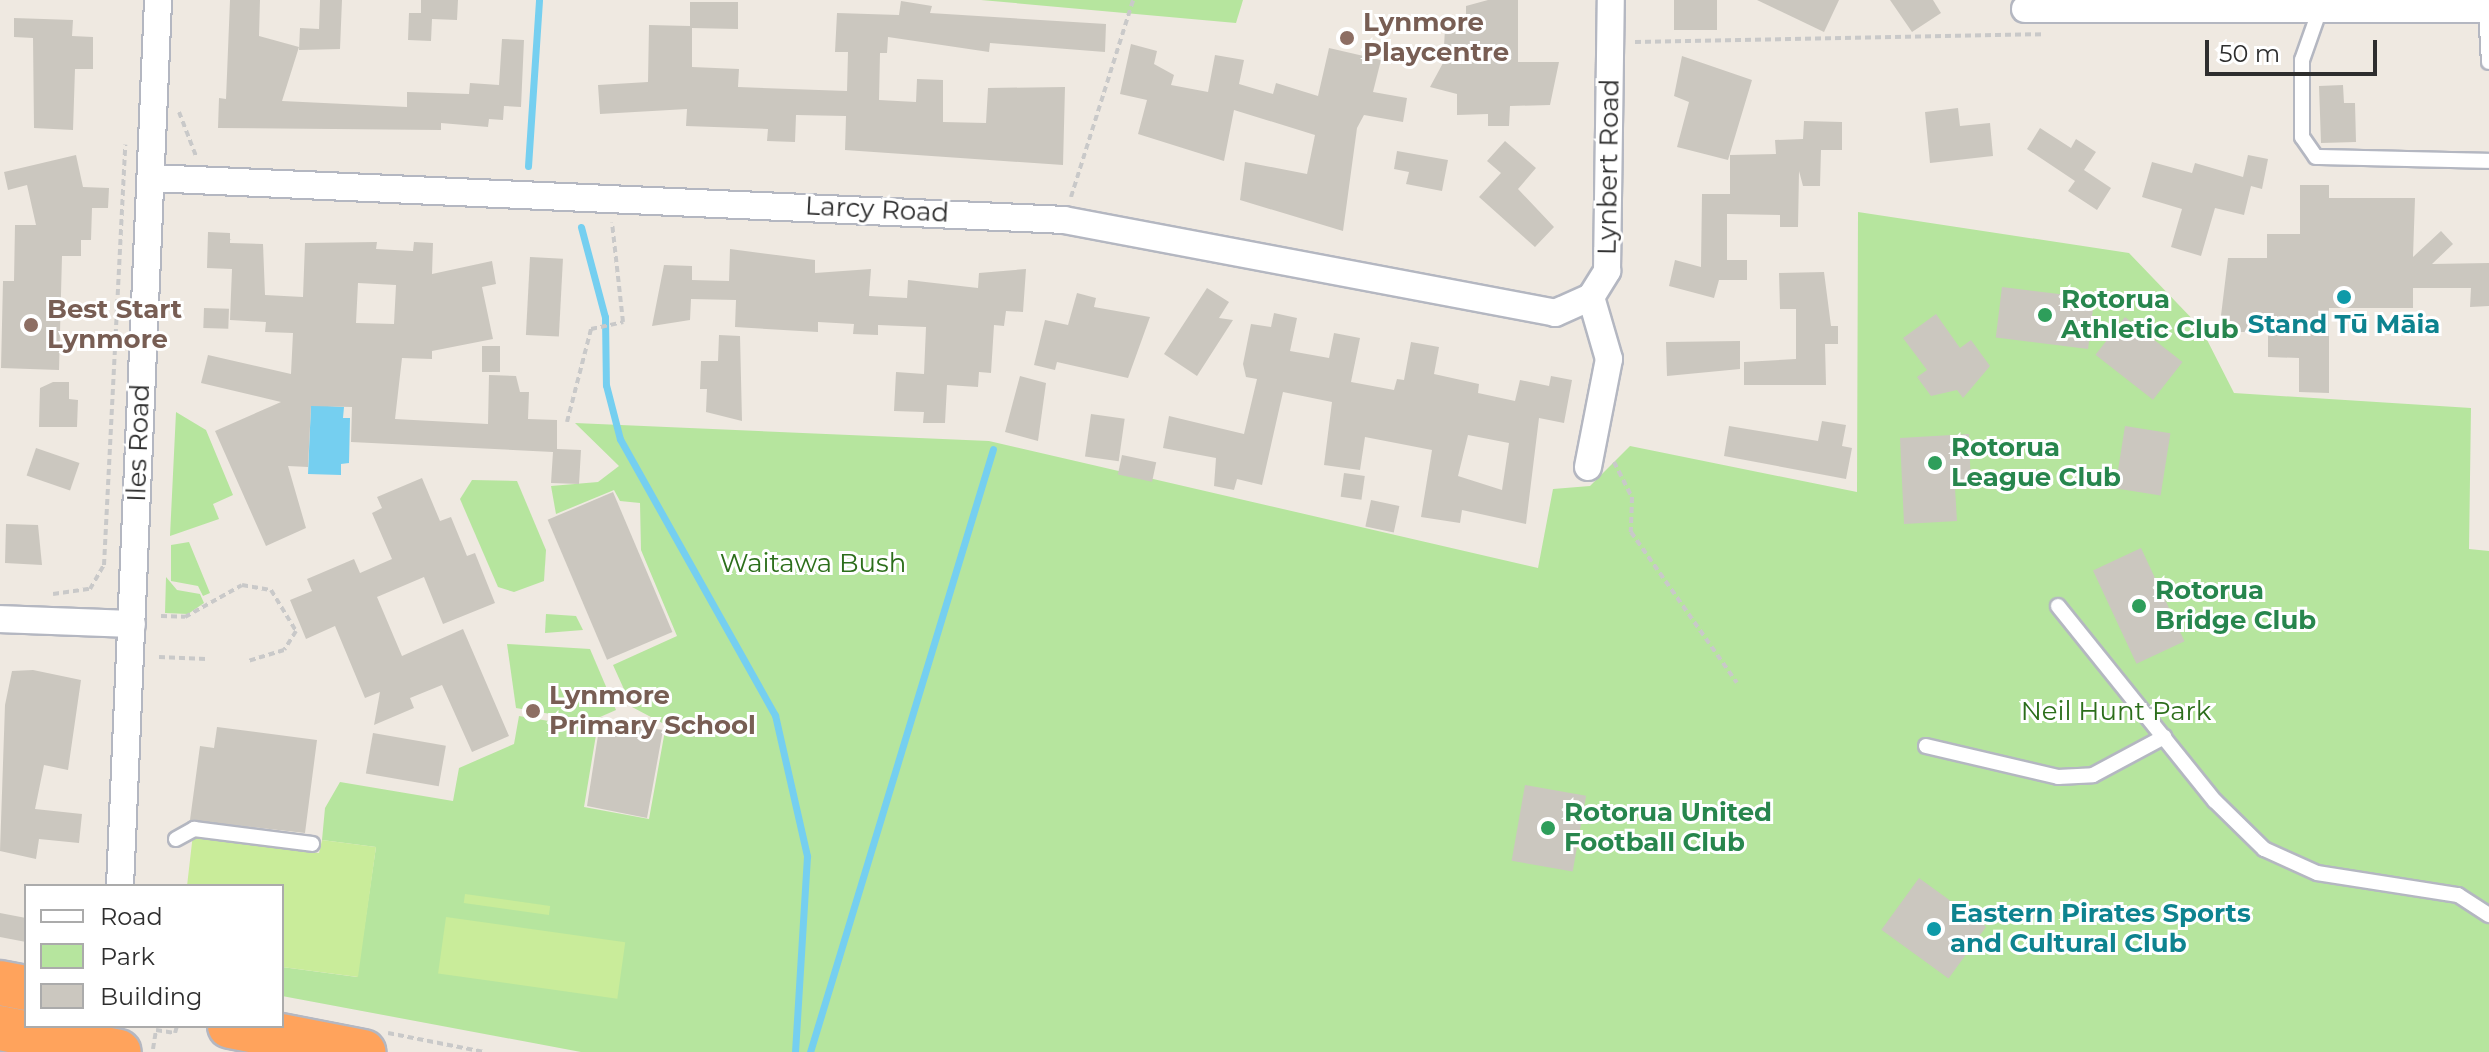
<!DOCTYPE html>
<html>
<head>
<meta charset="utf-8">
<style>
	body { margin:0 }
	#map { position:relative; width:2489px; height:1052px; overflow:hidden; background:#efe9e1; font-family:Montserrat,sans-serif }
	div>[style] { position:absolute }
	.green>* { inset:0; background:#b6e59e }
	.pitch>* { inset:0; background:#c9ec9a; transform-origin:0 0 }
	.water>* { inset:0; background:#75cff0 }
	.stream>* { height:7px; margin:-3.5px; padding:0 3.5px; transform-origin:3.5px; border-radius:3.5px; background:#75cff0 }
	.building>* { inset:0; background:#cbc7bf; transform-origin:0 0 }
	.path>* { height:4px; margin-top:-2px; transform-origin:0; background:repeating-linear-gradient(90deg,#c9c9c9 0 6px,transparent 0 10px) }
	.roads { filter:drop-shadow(2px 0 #b4b7c1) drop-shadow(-2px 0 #b4b7c1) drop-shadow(0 2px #b4b7c1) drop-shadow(0 -2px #b4b7c1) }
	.lane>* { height:14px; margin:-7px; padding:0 7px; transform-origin:7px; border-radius:7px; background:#fff }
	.street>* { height:26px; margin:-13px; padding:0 13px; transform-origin:13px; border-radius:13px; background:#fff }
	.highway>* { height:44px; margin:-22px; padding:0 22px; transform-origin:22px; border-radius:22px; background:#ffa35c }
	.dots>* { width:22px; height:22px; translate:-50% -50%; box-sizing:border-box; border:4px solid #fff; border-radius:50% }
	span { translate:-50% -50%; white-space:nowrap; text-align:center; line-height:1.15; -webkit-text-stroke:6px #fff; paint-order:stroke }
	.education-label { font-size:26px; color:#785e54; font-weight:700 }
	.left { translate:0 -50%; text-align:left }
	.street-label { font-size:26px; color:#2e2e2e }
	.leisure-label { font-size:26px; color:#27864d; font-weight:700 }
	.culture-label { font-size:26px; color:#0d838f; font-weight:700 }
	.park-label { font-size:26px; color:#2c6e1b }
	.legend { position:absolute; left:24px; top:884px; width:260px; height:144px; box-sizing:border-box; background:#fff; border:2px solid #ababab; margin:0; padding:10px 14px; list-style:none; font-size:24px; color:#2e2e2e }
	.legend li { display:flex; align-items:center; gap:16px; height:40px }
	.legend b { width:40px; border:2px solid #ababab }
	.scale { position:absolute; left:2205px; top:40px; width:172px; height:36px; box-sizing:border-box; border:4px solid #2e2e2e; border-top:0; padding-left:10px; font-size:24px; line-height:28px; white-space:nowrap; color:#2e2e2e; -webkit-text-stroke:6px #fff; paint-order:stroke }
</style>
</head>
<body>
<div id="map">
	<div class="green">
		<i style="clip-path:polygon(981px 0,1243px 0,1236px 23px)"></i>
		<i style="clip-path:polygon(1858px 212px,2129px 253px,2201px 328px,2234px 393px,2471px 408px,2469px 549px,2489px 551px,2489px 1052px,581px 1052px,282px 996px,282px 967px,357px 977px,376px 847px,322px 840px,325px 808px,340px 782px,453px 801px,459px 768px,514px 744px,519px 716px,597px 729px,584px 807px,649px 819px,666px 725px,632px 707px,613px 665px,677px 636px,641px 550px,640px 503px,620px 501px,614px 490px,556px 514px,551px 486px,598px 482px,619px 466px,575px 423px,989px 441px,1538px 568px,1553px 489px,1590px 486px,1630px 446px,1857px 492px)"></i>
		<i style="clip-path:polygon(176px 412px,206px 430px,233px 495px,213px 504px,219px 519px,170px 536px)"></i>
		<i style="clip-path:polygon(472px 480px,517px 481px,546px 550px,544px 581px,514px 592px,498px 587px,460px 499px)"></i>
		<i style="clip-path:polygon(189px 542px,210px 593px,203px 596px,198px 586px,171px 581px,171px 545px)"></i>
		<i style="clip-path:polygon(166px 577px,177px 590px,200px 594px,204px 603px,188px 614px,165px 613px)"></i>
		<i style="clip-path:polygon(546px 614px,576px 616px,583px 630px,545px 633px)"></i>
		<i style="clip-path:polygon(507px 644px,590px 649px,616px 710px,591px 721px,516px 708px)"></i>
	</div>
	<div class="pitch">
		<i style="clip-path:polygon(193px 834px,319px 853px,322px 840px,376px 847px,358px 977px,282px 967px,282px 886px,187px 886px)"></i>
		<i style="left:465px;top:894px;width:86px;height:9px;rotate:8deg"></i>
		<i style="left:446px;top:917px;width:181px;height:57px;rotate:8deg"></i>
	</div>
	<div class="water">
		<i style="clip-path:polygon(311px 405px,344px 407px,343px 418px,350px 418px,349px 463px,341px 464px,341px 475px,308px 474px)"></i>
	</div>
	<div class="stream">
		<i style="left:528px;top:166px;width:166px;rotate:-86.2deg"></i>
		<i style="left:581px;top:227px;width:93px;rotate:75.1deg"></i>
		<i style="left:605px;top:317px;width:68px;rotate:89.2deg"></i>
		<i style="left:606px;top:385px;width:56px;rotate:75.5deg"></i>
		<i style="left:620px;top:439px;width:317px;rotate:60.7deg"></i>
		<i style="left:775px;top:715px;width:145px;rotate:77.2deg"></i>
		<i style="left:807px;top:856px;width:196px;rotate:93.5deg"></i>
		<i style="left:810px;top:1052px;width:630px;rotate:-73.12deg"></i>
	</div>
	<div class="building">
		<i style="clip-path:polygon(230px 0,260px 0,259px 36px,299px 47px,282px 101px,407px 107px,407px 92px,469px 94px,470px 83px,499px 85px,502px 39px,524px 40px,521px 107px,504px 106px,503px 120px,489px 119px,488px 127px,441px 123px,441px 130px,218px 128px,219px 98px,226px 99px)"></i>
		<i style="clip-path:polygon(320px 0,342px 0,340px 49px,299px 50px,300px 28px,319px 29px)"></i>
		<i style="clip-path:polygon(421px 0,458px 0,457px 20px,432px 19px,431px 41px,408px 40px,409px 13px,421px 13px)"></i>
		<i style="clip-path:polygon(1488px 0,1518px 0,1518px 62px,1559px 62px,1550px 105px,1510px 106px,1509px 126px,1488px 126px,1488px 114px,1457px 115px,1457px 94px,1430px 87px,1443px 63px,1445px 29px,1466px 29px,1466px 6px)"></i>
		<i style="left:1674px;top:0;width:43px;height:30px"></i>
		<i style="clip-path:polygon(1757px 0,1839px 0,1824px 32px)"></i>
		<i style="clip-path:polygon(1890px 0,1933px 0,1941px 13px,1912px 32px)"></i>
		<i style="clip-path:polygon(901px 1px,932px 6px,930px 13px,1106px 24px,1105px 52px,990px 43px,989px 52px,888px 37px,887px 53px,880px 53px,879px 100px,916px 102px,917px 79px,943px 80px,943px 122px,986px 123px,988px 88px,1065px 87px,1063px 165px,845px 150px,846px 116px,796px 115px,795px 142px,767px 141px,768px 129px,686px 126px,687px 109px,600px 114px,598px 85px,648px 82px,649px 25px,690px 26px,690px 2px,738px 2px,738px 29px,692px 28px,692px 67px,739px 69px,738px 87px,847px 91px,848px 52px,835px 52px,837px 13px,899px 15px)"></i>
		<i style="clip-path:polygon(14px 18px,73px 20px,72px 36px,93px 37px,93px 69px,75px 69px,73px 130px,34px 128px,33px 38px,14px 37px)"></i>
		<i style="clip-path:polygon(1131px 44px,1157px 51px,1154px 64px,1174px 75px,1171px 85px,1208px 92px,1215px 55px,1244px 60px,1239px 84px,1273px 94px,1276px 83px,1318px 96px,1329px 48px,1381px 60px,1373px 92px,1407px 98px,1403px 122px,1364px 115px,1357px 128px,1343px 231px,1240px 200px,1245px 162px,1307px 174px,1315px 135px,1234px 110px,1224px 161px,1138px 134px,1147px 100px,1120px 94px)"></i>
		<i style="clip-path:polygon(1682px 56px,1752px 80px,1728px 160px,1677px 147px,1689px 102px,1674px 96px)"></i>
		<i style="clip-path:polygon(2343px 85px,2344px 103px,2355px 103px,2356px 142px,2321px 143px,2319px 86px)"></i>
		<i style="clip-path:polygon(1958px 108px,1960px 126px,1990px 123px,1993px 156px,1930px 163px,1925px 112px)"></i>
		<i style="clip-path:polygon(1804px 121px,1842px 122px,1842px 150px,1821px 150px,1820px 186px,1803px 186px,1799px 171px,1798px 227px,1780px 227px,1780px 215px,1727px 214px,1727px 260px,1747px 260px,1747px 280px,1719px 280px,1714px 298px,1669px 286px,1675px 260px,1701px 267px,1702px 194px,1730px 194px,1730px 155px,1776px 154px,1775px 140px,1803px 139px)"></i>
		<i style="clip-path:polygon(2040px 128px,2071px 148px,2076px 139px,2096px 152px,2084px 170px,2111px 188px,2097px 210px,2068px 191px,2075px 181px,2027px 149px)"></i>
		<i style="clip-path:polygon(1505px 141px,1536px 168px,1518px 189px,1554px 227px,1535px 247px,1479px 197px,1501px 173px,1487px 161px)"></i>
		<i style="clip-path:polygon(1397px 151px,1448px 160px,1442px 191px,1406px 184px,1409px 172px,1394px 169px)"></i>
		<i style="clip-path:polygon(76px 155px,83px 187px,109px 188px,108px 208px,92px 208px,91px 240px,81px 240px,81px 256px,62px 256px,59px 370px,1px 368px,3px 281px,14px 281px,15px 225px,36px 225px,27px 185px,8px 190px,4px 172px)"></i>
		<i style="clip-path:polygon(2248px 155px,2268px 159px,2262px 189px,2251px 186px,2244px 215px,2215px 208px,2201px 256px,2171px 247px,2182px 209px,2142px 197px,2152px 162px,2192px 173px,2195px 163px,2243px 177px)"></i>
		<i style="clip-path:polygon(2300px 185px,2329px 185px,2329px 198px,2415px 198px,2413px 257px,2441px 231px,2453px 244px,2432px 264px,2489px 263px,2489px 306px,2470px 307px,2471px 288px,2413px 288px,2413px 308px,2329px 308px,2329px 393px,2299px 392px,2299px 358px,2268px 357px,2268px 332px,2219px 332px,2228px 258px,2267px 258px,2267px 234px,2300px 234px)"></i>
		<i style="clip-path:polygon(evenodd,208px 232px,230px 233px,230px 243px,263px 244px,265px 295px,303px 297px,305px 243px,377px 242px,376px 249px,413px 251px,414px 242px,433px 243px,432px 274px,492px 261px,496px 284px,482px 287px,493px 339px,432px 351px,432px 359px,402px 358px,395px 419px,488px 424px,489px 375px,516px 376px,520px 392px,529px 392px,528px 419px,557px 420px,557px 449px,581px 450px,579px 484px,551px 483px,553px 452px,351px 442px,352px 407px,311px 406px,308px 467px,288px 466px,306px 528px,266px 546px,215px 431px,281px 402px,201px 383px,208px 355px,291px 374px,293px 333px,265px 332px,266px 322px,230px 320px,232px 269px,207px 268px,208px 232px,358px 283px,396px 285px,394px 324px,356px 323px,358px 283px)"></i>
		<i style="clip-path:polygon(730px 249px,815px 260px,815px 273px,871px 269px,869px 296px,907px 298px,908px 280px,978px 288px,979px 273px,1026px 269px,1023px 312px,1006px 311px,1004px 326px,994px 325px,991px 373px,979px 372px,978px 387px,947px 385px,945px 423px,923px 423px,924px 412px,894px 411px,896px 372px,924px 374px,926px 327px,878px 325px,878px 335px,853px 334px,854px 324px,818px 322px,818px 332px,735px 327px,736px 300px,691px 299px,690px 320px,652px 326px,664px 265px,692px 266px,692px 280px,729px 281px)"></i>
		<i style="left:530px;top:257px;width:33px;height:78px;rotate:3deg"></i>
		<i style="clip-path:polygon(1824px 272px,1831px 326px,1838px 326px,1838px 344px,1825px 344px,1826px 385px,1744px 385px,1744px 362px,1796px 359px,1796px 309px,1780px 309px,1779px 273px)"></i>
		<i style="left:2002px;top:287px;width:93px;height:51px;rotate:7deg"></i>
		<i style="clip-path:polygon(1207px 288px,1229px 302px,1219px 318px,1233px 320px,1197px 376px,1164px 354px)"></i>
		<i style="clip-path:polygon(1077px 293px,1096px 298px,1094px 307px,1150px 317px,1128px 378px,1057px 362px,1055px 370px,1034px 365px,1045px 320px,1068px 325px)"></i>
		<i style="left:204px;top:308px;width:25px;height:20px;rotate:2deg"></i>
		<i style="clip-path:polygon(evenodd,1274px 313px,1297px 318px,1290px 351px,1329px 358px,1334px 333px,1360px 338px,1351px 382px,1394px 390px,1397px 379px,1404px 380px,1411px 342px,1439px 347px,1434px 374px,1479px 384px,1478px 393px,1515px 401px,1520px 380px,1549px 386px,1551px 376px,1572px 380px,1564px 423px,1539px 418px,1526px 524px,1462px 510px,1460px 523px,1421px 517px,1432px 450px,1365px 437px,1360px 470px,1324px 465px,1332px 402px,1283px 392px,1262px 485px,1237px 479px,1234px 490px,1214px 486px,1216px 458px,1163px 448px,1169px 416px,1244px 434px,1257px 379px,1246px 377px,1243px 364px,1251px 324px,1271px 327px,1274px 313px,1468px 435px,1509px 443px,1502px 490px,1458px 476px,1468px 435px)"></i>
		<i style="clip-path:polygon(1936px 314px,1960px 348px,1971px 340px,1990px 366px,1963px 398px,1957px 390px,1931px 396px,1917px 377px,1927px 370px,1903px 338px)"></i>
		<i style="left:2125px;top:317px;width:73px;height:48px;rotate:38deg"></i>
		<i style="clip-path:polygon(719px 335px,740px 336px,742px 421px,706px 412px,707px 389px,700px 389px,701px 361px,718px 361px)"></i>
		<i style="clip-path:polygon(1740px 341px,1740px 369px,1667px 376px,1666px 342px)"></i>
		<i style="left:482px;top:346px;width:18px;height:26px"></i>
		<i style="clip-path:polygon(1020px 376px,1046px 383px,1038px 441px,1005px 432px)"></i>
		<i style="clip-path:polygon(53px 382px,69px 382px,69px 399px,78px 400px,77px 427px,39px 427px,40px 388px)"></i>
		<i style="left:1091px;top:414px;width:34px;height:43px;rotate:8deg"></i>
		<i style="clip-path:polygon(1822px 421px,1846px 425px,1842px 446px,1852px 448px,1846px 479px,1724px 456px,1729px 426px,1818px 441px)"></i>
		<i style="left:2125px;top:426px;width:46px;height:63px;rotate:9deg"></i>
		<i style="clip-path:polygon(1969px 434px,1971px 488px,1955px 488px,1957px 521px,1904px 524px,1900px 438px)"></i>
		<i style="left:36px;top:448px;width:46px;height:29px;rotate:19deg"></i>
		<i style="left:1122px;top:455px;width:35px;height:20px;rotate:12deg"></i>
		<i style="left:1344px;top:473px;width:21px;height:24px;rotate:8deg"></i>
		<i style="clip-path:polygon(422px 478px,440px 521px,451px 517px,467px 556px,475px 553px,495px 603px,443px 624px,424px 577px,377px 597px,402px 656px,463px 629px,509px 736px,472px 752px,442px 685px,410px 698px,414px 708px,374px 725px,380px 692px,365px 698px,335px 626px,306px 639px,290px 600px,312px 591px,307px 579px,354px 559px,360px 573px,392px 559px,372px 513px,382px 508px,377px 497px)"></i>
		<i style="left:613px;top:492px;width:152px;height:71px;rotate:67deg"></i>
		<i style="left:1371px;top:500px;width:29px;height:27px;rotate:12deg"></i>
		<i style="clip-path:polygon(6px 524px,38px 525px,42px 565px,5px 563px)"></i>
		<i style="left:2141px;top:548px;width:103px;height:53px;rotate:65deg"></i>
		<i style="clip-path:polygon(33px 670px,81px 680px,68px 770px,44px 765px,35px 809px,82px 814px,79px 843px,39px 839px,36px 859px,0 851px,5px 705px,12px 671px)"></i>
		<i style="clip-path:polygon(636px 726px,663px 730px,647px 818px,587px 806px,599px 729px,635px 734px)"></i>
		<i style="clip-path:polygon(217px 727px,317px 740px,305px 833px,190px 820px,200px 746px,214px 748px)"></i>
		<i style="left:373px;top:733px;width:74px;height:41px;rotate:10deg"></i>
		<i style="left:1525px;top:785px;width:62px;height:77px;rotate:10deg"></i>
		<i style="left:1919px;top:878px;width:83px;height:64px;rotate:36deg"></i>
		<i style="clip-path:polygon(0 913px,26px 918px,26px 942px,0 937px)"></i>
	</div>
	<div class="path">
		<i style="left:1635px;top:42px;width:410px;rotate:-1.1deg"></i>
		<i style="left:179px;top:112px;width:47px;rotate:68.9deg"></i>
		<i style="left:1071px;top:197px;width:207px;rotate:-72.5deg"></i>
		<i style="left:567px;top:422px;width:96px;rotate:-75.5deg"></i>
		<i style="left:591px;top:329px;width:33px;rotate:-12deg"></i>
		<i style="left:623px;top:322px;width:100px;rotate:-96.3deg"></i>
		<i style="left:1614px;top:462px;width:39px;rotate:63deg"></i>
		<i style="left:1632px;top:497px;width:35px;rotate:92deg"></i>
		<i style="left:1631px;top:532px;width:184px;rotate:54.9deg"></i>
		<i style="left:53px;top:594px;width:37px;rotate:-8deg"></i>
		<i style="left:90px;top:589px;width:28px;rotate:-60deg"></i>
		<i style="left:104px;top:565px;width:421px;rotate:-87.1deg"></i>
		<i style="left:161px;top:616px;width:24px;rotate:2deg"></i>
		<i style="left:185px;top:617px;width:65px;rotate:-29.3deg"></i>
		<i style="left:242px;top:585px;width:29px;rotate:10deg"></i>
		<i style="left:271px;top:590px;width:48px;rotate:58.6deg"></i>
		<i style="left:296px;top:631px;width:22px;rotate:122deg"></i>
		<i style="left:284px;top:650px;width:39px;rotate:163deg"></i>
		<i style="left:159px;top:657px;width:47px;rotate:2.4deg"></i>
		<i style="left:388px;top:1033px;width:98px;rotate:11.2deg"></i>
		<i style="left:153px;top:1049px;width:19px;rotate:-81deg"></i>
		<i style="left:156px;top:1030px;width:19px;rotate:9deg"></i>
		<i style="left:175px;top:1033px;width:7px;rotate:-74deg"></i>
	</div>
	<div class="roads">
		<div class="lane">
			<i style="left:2320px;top:9px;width:54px;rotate:109.4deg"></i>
			<i style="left:2302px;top:60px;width:77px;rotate:90deg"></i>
			<i style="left:2302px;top:137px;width:24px;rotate:55deg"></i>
			<i style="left:2316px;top:157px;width:173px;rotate:1.3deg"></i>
			<i style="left:2486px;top:9px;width:53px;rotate:86.8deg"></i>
			<i style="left:2058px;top:606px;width:250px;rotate:51.2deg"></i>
			<i style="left:2215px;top:801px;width:69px;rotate:44.4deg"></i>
			<i style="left:2264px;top:849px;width:58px;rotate:24.4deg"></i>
			<i style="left:2317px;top:873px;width:143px;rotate:8.9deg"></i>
			<i style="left:2458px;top:895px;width:37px;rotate:33deg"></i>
			<i style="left:1926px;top:746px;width:136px;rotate:13.2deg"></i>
			<i style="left:2058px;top:777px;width:35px;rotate:-3deg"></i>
			<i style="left:2093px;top:775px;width:81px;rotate:-28.2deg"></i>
			<i style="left:176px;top:839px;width:21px;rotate:-29deg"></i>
			<i style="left:194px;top:829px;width:119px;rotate:7.2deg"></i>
		</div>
		<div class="street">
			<i style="left:2025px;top:9px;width:464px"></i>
			<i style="left:151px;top:178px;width:914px;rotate:2.63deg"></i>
			<i style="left:1064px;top:220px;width:500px;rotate:10.7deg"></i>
			<i style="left:1555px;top:313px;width:39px;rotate:-24deg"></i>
			<i style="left:1591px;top:297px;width:31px;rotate:-58deg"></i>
			<i style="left:1607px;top:271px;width:271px;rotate:-89.2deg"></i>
			<i style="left:1588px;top:467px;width:110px;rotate:-79deg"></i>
			<i style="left:1609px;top:359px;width:65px;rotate:-106.2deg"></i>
			<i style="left:0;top:619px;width:132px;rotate:2.2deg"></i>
			<i style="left:120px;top:886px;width:887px;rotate:-87.54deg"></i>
		</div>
		<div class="highway">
			<i style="left:0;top:983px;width:26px;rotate:11deg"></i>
			<i style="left:230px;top:1026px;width:136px;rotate:11.1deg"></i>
			<i style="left:0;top:1028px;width:121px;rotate:11.4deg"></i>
		</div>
	</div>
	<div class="dots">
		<i style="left:1347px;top:38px;background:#8d6e63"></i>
		<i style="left:2344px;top:297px;background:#0f9aa8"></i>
		<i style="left:2045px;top:315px;background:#2e9e5b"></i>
		<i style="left:31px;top:325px;background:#8d6e63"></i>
		<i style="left:1935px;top:463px;background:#2e9e5b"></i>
		<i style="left:2139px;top:606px;background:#2e9e5b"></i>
		<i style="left:533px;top:711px;background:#8d6e63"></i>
		<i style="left:1548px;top:828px;background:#2e9e5b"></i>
		<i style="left:1934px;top:929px;background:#0f9aa8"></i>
	</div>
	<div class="education-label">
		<span class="left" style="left:1363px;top:38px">Lynmore<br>Playcentre</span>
		<span class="left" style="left:47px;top:325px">Best Start<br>Lynmore</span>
		<span class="left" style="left:549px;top:711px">Lynmore<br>Primary School</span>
	</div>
	<div class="street-label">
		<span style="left:1609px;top:167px;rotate:-89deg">Lynbert Road</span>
		<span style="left:877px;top:210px;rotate:3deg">Larcy Road</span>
		<span style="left:139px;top:443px;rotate:-88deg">Iles Road</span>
	</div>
	<div class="leisure-label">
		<span class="left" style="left:2061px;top:315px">Rotorua<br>Athletic Club</span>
		<span class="left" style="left:1951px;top:463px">Rotorua<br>League Club</span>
		<span class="left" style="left:2155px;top:606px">Rotorua<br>Bridge Club</span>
		<span class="left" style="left:1564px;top:828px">Rotorua United<br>Football Club</span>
	</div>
	<div class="culture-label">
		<span style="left:2344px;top:325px">Stand Tū Māia</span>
		<span class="left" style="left:1950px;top:929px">Eastern Pirates Sports<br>and Cultural Club</span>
	</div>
	<div class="park-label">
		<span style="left:813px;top:564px">Waitawa Bush</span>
		<span style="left:2116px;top:712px">Neil Hunt Park</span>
	</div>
	<ul class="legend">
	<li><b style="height:10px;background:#fff"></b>Road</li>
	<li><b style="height:22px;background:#b6e59e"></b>Park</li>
	<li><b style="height:22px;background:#cbc7bf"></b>Building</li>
	</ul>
	<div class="scale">50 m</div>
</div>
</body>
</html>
